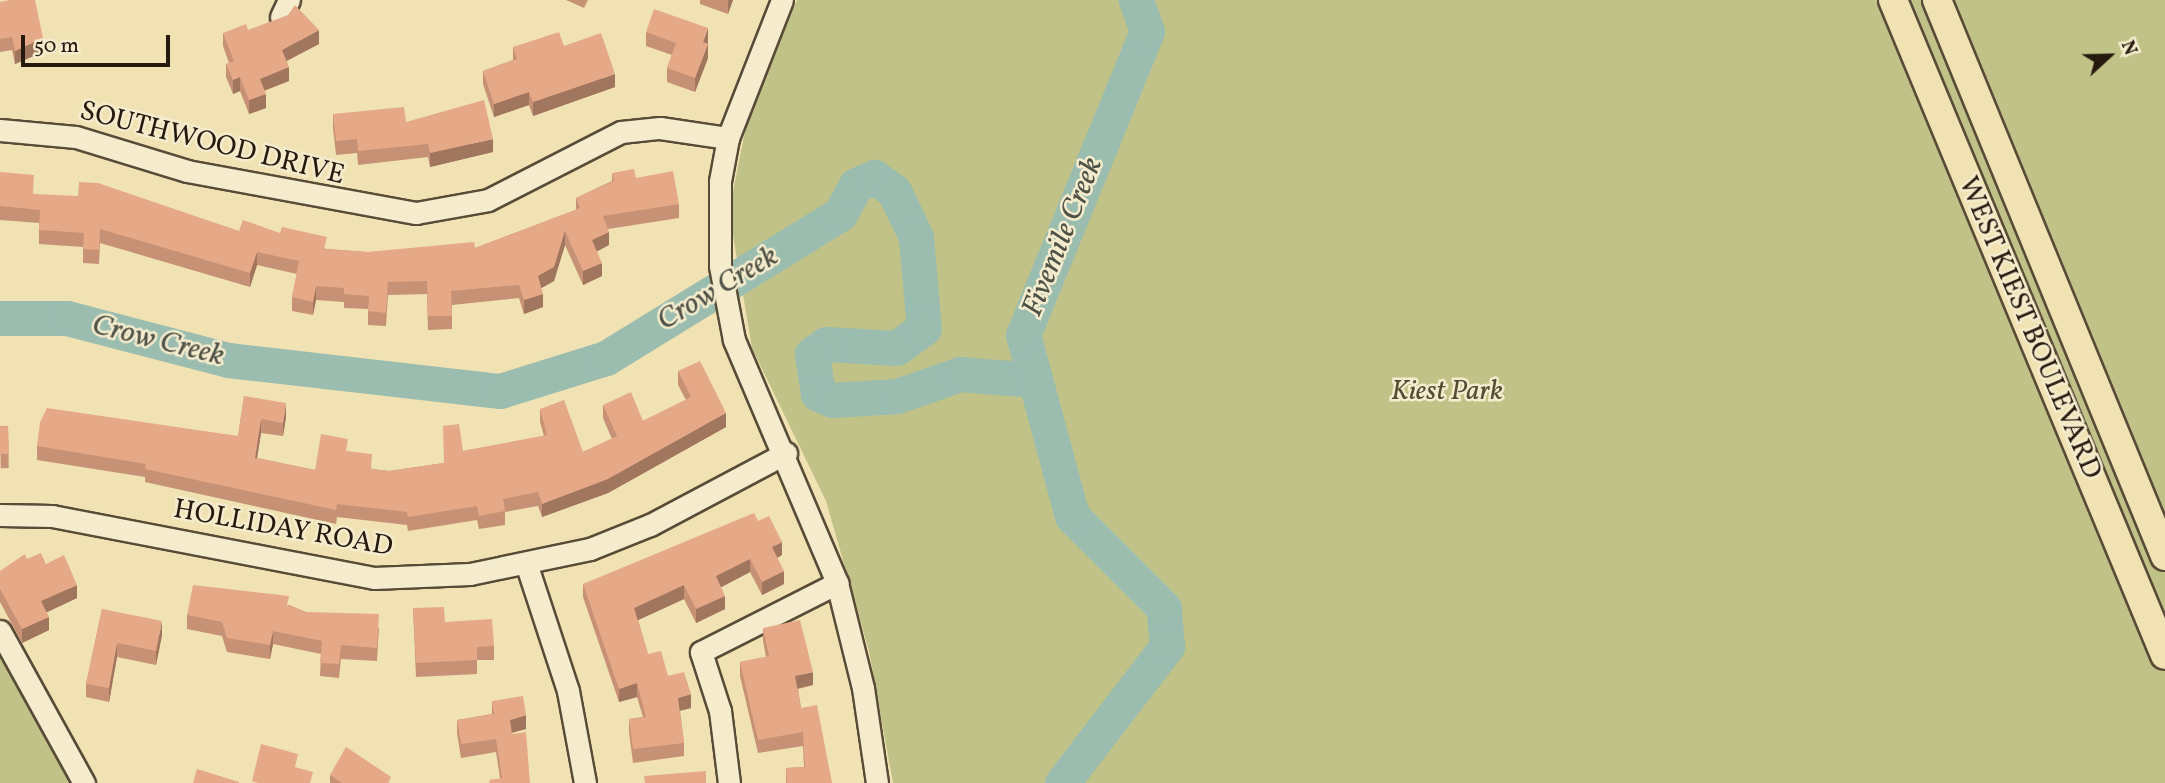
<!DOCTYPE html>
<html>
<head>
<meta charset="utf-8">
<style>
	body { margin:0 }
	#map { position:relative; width:2165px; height:783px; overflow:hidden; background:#f0e2b2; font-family:Vollkorn,serif }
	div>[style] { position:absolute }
	.green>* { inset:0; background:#c0c288 }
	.river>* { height:35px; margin:-17.5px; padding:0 17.5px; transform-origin:17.5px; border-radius:17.5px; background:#9abdb0 }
	.roads { filter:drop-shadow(2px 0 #584b37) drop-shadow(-2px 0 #584b37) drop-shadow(0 2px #584b37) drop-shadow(0 -2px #584b37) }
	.minor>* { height:21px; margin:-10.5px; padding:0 10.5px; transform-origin:10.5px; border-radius:10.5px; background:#f5eccd }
	.major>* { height:28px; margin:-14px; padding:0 14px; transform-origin:14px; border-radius:14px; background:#f0e2b2 }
	.wall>* { inset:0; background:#c69174; transform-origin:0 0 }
	.shaded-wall>* { inset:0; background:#a1765e }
	.building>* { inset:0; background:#e6a987 }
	span { translate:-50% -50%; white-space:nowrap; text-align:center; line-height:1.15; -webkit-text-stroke:5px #f5eccd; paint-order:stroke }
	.street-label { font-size:28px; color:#26190e }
	.park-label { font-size:28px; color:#544c33; font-style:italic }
	.water-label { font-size:30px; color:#4f5247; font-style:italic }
	.north { position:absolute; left:2074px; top:21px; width:70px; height:70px; -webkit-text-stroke:5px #f5eccd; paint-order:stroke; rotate:68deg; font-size:19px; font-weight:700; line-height:28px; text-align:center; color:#26190e }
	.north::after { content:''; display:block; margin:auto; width:24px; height:32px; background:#26190e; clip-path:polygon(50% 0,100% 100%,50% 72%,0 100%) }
	.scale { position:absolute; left:21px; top:35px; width:149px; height:32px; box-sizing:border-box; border:4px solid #26190e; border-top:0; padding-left:9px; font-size:21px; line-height:24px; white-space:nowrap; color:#26190e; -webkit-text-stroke:5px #f5eccd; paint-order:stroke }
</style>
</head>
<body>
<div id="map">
	<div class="green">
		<i style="clip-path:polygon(797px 0,2165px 0,2165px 783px,893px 783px,869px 651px,826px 501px,752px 348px,729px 212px,747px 121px)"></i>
		<i style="clip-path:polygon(0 636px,80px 783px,0 783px)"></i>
	</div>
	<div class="river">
		<i style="left:0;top:318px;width:67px"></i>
		<i style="left:67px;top:318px;width:166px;rotate:14.6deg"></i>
		<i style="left:228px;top:360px;width:274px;rotate:6.5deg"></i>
		<i style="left:500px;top:391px;width:111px;rotate:-17.3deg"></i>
		<i style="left:606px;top:358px;width:275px;rotate:-31.6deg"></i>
		<i style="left:840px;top:214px;width:33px;rotate:-61deg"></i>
		<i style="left:856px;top:185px;width:20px;rotate:-24deg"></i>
		<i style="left:874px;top:177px;width:24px;rotate:35deg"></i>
		<i style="left:894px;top:191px;width:51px;rotate:64.4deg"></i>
		<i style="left:916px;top:237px;width:91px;rotate:85deg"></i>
		<i style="left:924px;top:328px;width:34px;rotate:144deg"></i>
		<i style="left:896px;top:348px;width:70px;rotate:-176.7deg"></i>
		<i style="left:826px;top:344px;width:17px;rotate:144deg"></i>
		<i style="left:812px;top:354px;width:40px;rotate:81.5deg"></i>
		<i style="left:818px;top:394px;width:16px;rotate:22deg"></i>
		<i style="left:833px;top:400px;width:64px;rotate:-3.6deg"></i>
		<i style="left:897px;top:396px;width:67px;rotate:-19.2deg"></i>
		<i style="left:960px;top:374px;width:75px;rotate:4.6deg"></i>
		<i style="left:1062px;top:783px;width:173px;rotate:-52.5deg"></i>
		<i style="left:1167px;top:646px;width:38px;rotate:-95deg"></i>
		<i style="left:1164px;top:608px;width:130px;rotate:-135deg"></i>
		<i style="left:1072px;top:516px;width:188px;rotate:-105.1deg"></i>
		<i style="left:1023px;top:335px;width:328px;rotate:-67.8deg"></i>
		<i style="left:1147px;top:31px;width:33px;rotate:-110deg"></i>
	</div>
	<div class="roads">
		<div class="minor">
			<i style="left:782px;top:0;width:148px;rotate:111.4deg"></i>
			<i style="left:728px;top:138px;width:44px;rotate:100.5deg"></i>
			<i style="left:720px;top:181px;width:85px;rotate:90deg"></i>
			<i style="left:720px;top:266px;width:75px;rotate:79.3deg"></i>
			<i style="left:734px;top:340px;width:264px;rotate:67deg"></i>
			<i style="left:837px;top:583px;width:108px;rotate:76.1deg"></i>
			<i style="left:863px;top:688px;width:96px;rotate:81.6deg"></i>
			<i style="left:281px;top:17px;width:19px;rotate:-65deg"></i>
			<i style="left:0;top:130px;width:76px;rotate:5.3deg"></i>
			<i style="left:76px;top:137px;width:116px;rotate:17deg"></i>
			<i style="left:187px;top:171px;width:233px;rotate:10.4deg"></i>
			<i style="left:416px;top:213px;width:73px;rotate:-10.2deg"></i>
			<i style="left:488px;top:200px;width:149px;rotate:-27.1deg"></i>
			<i style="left:621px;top:132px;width:39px;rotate:-6deg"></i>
			<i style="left:660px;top:128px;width:69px;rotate:8.4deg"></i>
			<i style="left:0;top:515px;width:52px;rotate:1.1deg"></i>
			<i style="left:52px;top:516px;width:328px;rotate:10.9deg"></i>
			<i style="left:374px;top:578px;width:96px;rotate:-2.4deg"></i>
			<i style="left:470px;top:574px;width:123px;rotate:-11.8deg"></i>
			<i style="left:590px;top:549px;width:65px;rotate:-21.8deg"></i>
			<i style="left:650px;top:525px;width:154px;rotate:-27.9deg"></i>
			<i style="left:526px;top:563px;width:135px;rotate:71.8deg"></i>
			<i style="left:568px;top:691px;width:94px;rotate:79.5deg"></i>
			<i style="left:0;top:631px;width:174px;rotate:61.1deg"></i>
			<i style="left:729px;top:783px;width:73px;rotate:-97.1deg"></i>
			<i style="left:720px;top:711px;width:62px;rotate:-107.9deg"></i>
			<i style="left:701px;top:652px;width:153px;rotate:-26.9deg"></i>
		</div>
		<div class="major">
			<i style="left:1893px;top:0;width:709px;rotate:67.45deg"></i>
			<i style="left:1937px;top:0;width:601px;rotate:67.7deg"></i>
		</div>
	</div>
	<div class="wall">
		<i style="clip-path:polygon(566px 0,588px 0,584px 8px)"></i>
		<i style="clip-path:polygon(700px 0,733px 0,728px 14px,700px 4px)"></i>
		<i style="clip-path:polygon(0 2px,43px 52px,15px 64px,12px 50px,0 52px)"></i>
		<i style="clip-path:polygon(248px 30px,319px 44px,287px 61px,289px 81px,264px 91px,266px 108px,249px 114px,240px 91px,233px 94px,226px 77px,226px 64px,229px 63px,223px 46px,223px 33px)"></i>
		<i style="clip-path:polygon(646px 32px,708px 42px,708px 58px,695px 92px,667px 82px,667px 68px,672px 55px,646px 46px)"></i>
		<i style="clip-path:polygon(564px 46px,615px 87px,533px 116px,529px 105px,494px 117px,483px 84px,483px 71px,513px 60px,513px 47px)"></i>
		<i style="clip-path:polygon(333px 114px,406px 122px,493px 152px,430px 167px,428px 157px,358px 165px,357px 153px,336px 155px,333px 128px)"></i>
		<i style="clip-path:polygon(0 172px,34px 194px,239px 231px,327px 249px,368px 252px,475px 248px,576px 210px,576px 198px,612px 181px,612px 173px,636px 178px,679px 204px,679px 218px,608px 229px,609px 245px,597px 251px,602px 276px,583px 285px,565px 245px,554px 281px,541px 288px,543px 307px,524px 314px,519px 298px,452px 305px,452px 329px,428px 330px,427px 294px,388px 295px,386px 326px,368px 325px,368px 309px,344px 308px,344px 302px,316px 300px,313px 315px,292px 311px,292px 297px,297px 274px,257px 265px,250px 287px,100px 243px,99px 264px,83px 263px,83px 247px,39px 244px,39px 223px,0 220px)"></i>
		<i style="clip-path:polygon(678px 371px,726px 427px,608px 493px,542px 517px,538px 506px,505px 512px,505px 525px,479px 529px,477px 520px,408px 531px,407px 525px,337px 517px,336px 524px,145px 482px,145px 477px,37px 460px,37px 446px,238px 436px,244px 396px,286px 417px,283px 436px,261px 433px,257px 458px,315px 470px,348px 451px,372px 469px,389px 471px,444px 463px,463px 451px,544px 436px,540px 422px,540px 409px,583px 452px,612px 439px,603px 418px,603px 405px,643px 421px,686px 400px,678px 385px)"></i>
		<i style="left:8px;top:426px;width:42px;height:8px;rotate:89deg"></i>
		<i style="clip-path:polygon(758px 521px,782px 555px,777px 558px,784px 584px,762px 595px,750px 572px,721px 587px,725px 609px,696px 623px,684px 599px,638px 620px,648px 654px,668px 676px,691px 708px,680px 711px,684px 743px,684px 756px,633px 763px,629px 732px,629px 719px,643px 717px,637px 697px,619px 702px,583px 597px,583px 584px)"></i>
		<i style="clip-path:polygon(27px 559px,46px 564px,77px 598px,47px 612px,49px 630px,22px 643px,0 602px,0 571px)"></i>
		<i style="clip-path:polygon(289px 605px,306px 612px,379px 628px,377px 661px,341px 659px,339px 678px,320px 676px,321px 654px,273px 644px,270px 659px,227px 652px,222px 636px,187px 629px,187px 615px)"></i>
		<i style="clip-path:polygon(413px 608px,445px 622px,494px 646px,494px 660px,477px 660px,477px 674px,416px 677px)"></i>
		<i style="clip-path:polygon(102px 609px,162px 635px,156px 665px,117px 657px,109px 702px,86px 697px,86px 684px)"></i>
		<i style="clip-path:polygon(763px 628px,813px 685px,798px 689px,801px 708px,832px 783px,786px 783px,786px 768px,804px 767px,803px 746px,758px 753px,740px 676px,740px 662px,766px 657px,763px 641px)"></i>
		<i style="clip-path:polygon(492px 701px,526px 729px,512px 733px,530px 783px,500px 778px,496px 752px,461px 758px,457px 733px,457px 720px,492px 714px)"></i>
		<i style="clip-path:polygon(330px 775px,391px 783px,330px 783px)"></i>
	</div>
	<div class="shaded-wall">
		<i style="clip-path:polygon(728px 0,733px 0,728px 14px)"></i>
		<i style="clip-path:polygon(708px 28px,708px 42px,703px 56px,703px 42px)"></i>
		<i style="clip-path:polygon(319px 30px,319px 44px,282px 63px,282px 50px)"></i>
		<i style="clip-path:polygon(43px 38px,43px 52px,15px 64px,15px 51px)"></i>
		<i style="clip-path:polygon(708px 44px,708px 58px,695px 92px,695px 78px)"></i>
		<i style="clip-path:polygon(289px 67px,289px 81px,260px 92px,260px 79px)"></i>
		<i style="clip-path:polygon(615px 74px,615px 87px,533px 116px,533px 102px)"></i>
		<i style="clip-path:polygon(240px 77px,240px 91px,233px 94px,233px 80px)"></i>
		<i style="clip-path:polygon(529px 92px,529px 105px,494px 117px,494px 104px)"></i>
		<i style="clip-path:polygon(266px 94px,266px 108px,249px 114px,249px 100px)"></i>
		<i style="clip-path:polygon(493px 139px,493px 152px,430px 167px,430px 153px)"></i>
		<i style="clip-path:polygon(565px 231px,565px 245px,554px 281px,538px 290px,538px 276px)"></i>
		<i style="clip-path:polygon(609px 232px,609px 245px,592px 254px,592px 240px)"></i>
		<i style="clip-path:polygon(257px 252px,257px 265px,250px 287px,250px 273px)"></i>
		<i style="clip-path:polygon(602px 263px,602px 276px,583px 285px,583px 271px)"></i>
		<i style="clip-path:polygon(316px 286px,316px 300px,313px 315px,313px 302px)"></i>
		<i style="clip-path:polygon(543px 294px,543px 307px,524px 314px,524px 300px)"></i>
		<i style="clip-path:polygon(286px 403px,286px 417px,283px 436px,283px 423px)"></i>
		<i style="clip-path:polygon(726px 413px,726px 427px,608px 493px,542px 517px,542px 504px)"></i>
		<i style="clip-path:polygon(261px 419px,261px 433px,255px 471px,255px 458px)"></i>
		<i style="clip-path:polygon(782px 542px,782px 555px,772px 561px,772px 547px)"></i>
		<i style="clip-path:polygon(750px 559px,750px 572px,716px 590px,716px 576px)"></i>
		<i style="clip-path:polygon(784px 571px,784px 584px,762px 595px,762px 582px)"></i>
		<i style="clip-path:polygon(77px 585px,77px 598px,41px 615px,41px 601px)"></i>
		<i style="clip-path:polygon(684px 585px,684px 599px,634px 622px,634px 608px)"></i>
		<i style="clip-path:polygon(725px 596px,725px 609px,696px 623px,696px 609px)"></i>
		<i style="clip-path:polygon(49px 617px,49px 630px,22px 643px,22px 629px)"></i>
		<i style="clip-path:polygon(162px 621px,162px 635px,156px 665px,156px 651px)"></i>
		<i style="clip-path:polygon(273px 631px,273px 644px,270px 659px,270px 645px)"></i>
		<i style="clip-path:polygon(117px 643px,117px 657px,109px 702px,109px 688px)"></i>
		<i style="clip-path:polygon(813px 672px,813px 685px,795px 689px,795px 676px)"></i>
		<i style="clip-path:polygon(637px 683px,637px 697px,619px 702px,619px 689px)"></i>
		<i style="clip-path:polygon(691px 694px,691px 708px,678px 711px,678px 698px)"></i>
		<i style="clip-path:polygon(526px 715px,526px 729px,510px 733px,510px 720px)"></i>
	</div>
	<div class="building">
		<i style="clip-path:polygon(10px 0,35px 0,43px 38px,15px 51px,12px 37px,0 39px,0 2px)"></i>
		<i style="clip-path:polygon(295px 5px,319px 30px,282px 50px,289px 67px,260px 79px,266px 94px,249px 100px,240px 77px,233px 80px,226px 64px,234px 61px,223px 33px,246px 24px,248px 30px,288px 15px)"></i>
		<i style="clip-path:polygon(654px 9px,708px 28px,703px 42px,708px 44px,695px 78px,667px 68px,676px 43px,646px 32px)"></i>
		<i style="clip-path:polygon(559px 32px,564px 46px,601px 33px,615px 74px,533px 102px,529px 92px,494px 104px,483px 71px,517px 59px,513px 47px)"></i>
		<i style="clip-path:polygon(484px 100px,493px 139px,430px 153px,428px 144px,358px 151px,357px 139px,336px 141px,333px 114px,404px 107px,406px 122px)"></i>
		<i style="clip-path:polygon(634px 169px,636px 178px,673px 171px,679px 204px,603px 216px,609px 232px,592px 240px,602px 263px,583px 271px,565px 231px,554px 267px,538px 276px,543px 294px,524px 300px,519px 285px,451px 291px,452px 316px,428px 316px,427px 281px,388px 282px,386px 313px,368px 311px,369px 296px,344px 294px,344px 288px,316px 286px,313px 302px,292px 297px,299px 261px,257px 252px,250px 273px,100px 229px,99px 250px,83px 249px,84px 233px,39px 230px,40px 210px,0 206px,0 172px,34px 175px,33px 194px,78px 196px,79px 182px,98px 183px,239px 231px,243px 220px,280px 233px,282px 227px,327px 237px,324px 249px,368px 252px,474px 242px,475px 248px,580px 208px,576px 198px,614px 181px,612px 173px)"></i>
		<i style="clip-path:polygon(700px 361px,726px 413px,608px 479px,542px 504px,538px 492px,503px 499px,505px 511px,479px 516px,477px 506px,408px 517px,407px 512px,337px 504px,336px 510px,145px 469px,146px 464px,37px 446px,40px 422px,47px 408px,238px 436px,244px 396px,286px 403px,283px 423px,261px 419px,255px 458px,315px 470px,321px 434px,348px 439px,346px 451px,372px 454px,371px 469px,389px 471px,444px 463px,443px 426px,459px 424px,463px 451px,547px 435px,540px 409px,564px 400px,583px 452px,617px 436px,603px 405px,631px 392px,643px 421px,691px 397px,678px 371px)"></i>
		<i style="clip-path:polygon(8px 426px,9px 454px,0 454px,0 427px)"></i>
		<i style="clip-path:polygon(754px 513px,758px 521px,769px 516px,782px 542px,772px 547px,784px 571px,762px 582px,750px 559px,716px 576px,725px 596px,696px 609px,684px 585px,634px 608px,648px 654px,661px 651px,668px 676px,684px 672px,691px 694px,678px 698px,684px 743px,633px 749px,629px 719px,646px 717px,637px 683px,619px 689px,583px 584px)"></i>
		<i style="clip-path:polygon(41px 553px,46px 564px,64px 555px,77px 585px,41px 601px,49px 617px,22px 629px,0 589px,0 571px,25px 554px,27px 559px)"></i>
		<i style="clip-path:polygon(193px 585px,289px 596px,287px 605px,306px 612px,379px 614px,377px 648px,341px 645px,339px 664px,320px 663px,322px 641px,273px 631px,270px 645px,227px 638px,222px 622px,187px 615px)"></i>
		<i style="clip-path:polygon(444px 607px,445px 622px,492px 619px,494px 646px,477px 647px,477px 660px,416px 663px,413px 608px)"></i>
		<i style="clip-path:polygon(102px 609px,162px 621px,156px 651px,117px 643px,109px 688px,86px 684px)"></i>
		<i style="clip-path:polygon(800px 620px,813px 672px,795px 676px,801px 708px,817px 705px,832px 783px,787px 783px,786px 768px,805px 767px,803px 732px,758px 740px,740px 662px,769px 656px,763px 628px)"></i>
		<i style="clip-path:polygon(523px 696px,526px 715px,510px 720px,512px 734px,526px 732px,530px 783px,490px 783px,489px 780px,502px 778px,496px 739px,461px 744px,457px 720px,494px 714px,492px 701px)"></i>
		<i style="clip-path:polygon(261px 744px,298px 754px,295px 767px,313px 772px,310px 783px,258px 783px,252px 781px)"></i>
		<i style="clip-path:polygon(346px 747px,391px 777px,388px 783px,342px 783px,330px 775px)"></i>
		<i style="clip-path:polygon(197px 769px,239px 782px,239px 783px,193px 783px)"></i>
		<i style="clip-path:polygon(706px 771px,706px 783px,645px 783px,644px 776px)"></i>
	</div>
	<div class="street-label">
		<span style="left:212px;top:144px;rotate:14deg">SOUTHWOOD DRIVE</span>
		<span style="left:2029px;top:328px;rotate:67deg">WEST KIEST BOULEVARD</span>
		<span style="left:283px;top:529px;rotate:10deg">HOLLIDAY ROAD</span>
	</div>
	<div class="park-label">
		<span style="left:1447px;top:392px">Kiest Park</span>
	</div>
	<div class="water-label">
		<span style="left:1063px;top:237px;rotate:-68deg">Fivemile Creek</span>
		<span style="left:718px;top:289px;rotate:-31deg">Crow Creek</span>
		<span style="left:158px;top:341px;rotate:14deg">Crow Creek</span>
	</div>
	<div class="north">N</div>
	<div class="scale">50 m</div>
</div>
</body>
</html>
